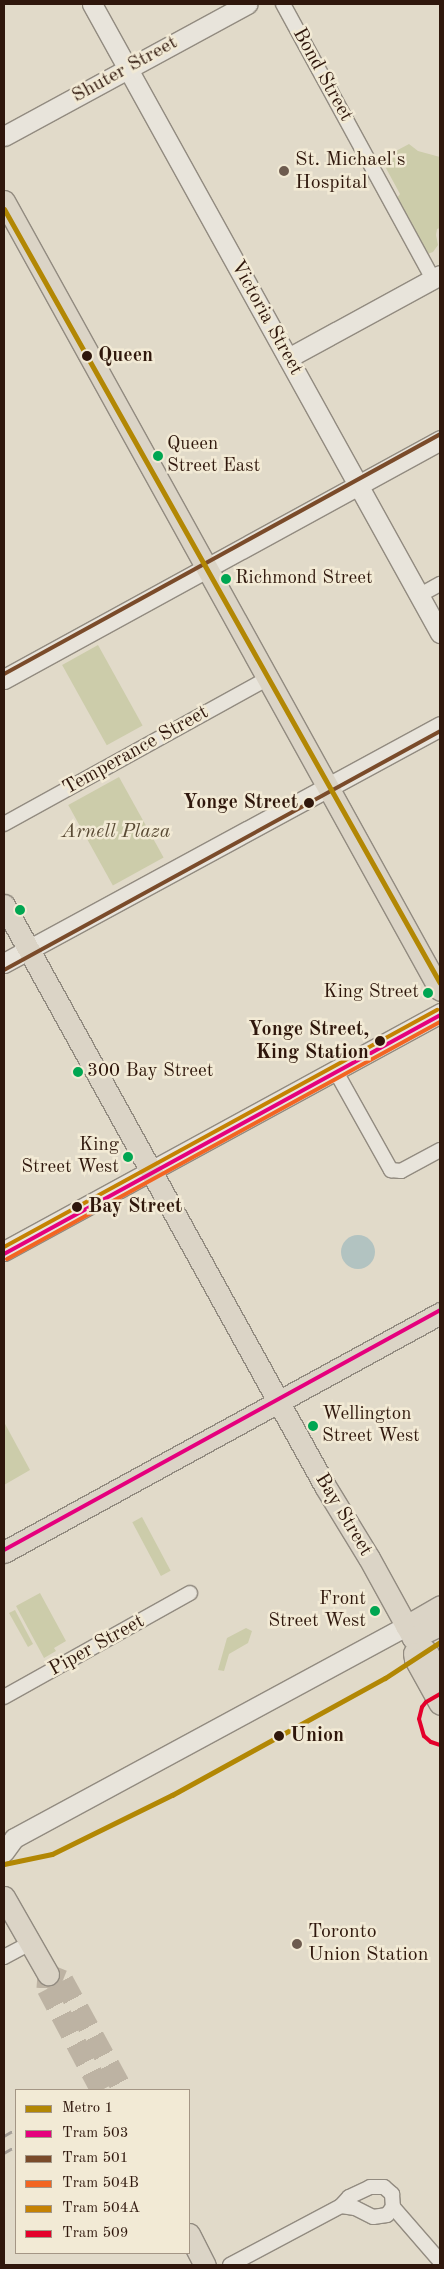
<!DOCTYPE html>
<html>
<head>
<meta charset="utf-8">
<style>
	body { margin:0 }
	#map { position:relative; width:444px; height:2269px; overflow:hidden; background:#e1dac9; font-family:"Old Standard TT",serif }
	div>[style] { position:absolute }
	.green>* { inset:0; background:#cca; transform-origin:0 0 }
	.water>* { inset:0; background:#b2c3c1 }
	.round { border-radius:50% }
	.primary-tunnel>* { height:21px; margin-top:-10.5px; transform-origin:0; background:repeating-linear-gradient(90deg,#bdb3a3 0 21px,transparent 0 32px) }
	.roads { filter:drop-shadow(1px 0 #928b80) drop-shadow(-1px 0 #928b80) drop-shadow(0 1px #928b80) drop-shadow(0 -1px #928b80) }
	.street>* { height:14px; margin:-7px; padding:0 7px; transform-origin:7px; border-radius:7px; background:#e8e4db }
	.secondary>* { height:19px; margin:-9.5px; padding:0 9.5px; transform-origin:9.5px; border-radius:9.5px; background:#e8e4db }
	.primary>* { height:21px; margin:-10.5px; padding:0 10.5px; transform-origin:10.5px; border-radius:10.5px; background:#dbd4c6 }
	.rail>* { height:3px; margin-top:-1.5px; transform-origin:0; background:repeating-linear-gradient(90deg,#a59f98 0 9px,transparent 0 18px) }
	.tram-1>* { height:4px; margin:-2px; padding:0 2px; transform-origin:2px; border-radius:2px; background:#e5007d }
	.tram-2>* { height:4px; margin:-2px; padding:0 2px; transform-origin:2px; border-radius:2px; background:#7a4b2a }
	.tram-3>* { height:4px; margin:-2px; padding:0 2px; transform-origin:2px; border-radius:2px; background:#f26522 }
	.tram-4>* { height:4px; margin:-2px; padding:0 2px; transform-origin:2px; border-radius:2px; background:#c58203 }
	.tram-5>* { height:4px; margin:-2px; padding:0 2px; transform-origin:2px; border-radius:2px; background:#e4002b }
	.metro-1>* { height:5px; margin:-2.5px; padding:0 2.5px; transform-origin:2.5px; border-radius:2.5px; background:#b28704 }
	.dots>* { width:14px; height:14px; translate:-50% -50%; box-sizing:border-box; border:2px solid #f2ead5; border-radius:50% }
	span { translate:-50% -50%; white-space:nowrap; text-align:center; line-height:1.15; -webkit-text-stroke:5px #f2ead5; paint-order:stroke }
	.bus-label { font-size:19px; color:#2f170c }
	.left { translate:0 -50%; text-align:left }
	.right { translate:-100% -50%; text-align:right }
	.street-label { font-size:20px; color:#2f170c }
	.poi-label { font-size:20px; color:#2f170c }
	.stop-label { font-size:20px; color:#2f170c; font-weight:700 }
	.park-label { font-size:20px; color:#594a34; font-style:italic }
	.frame { position:absolute; inset:0; border:5px solid #2f170c; pointer-events:none }
	.legend { position:absolute; left:15px; top:2089px; width:175px; height:165px; box-sizing:border-box; background:#f2ead5; border:1px solid #a49685; margin:0; padding:6px 9px; list-style:none; font-size:15px; color:#2f170c }
	.legend li { display:flex; align-items:center; gap:10px; height:25px }
	.legend b { width:25px; border:1px solid #a49685 }
</style>
</head>
<body>
<div id="map">
	<div class="green">
		<i style="clip-path:polygon(409px 144px,418px 151px,440px 157px,440px 228px,437px 229px,436px 235px,438px 245px,433px 252px,427px 254px,399px 206px,397px 198px,400px 194px,381px 159px)"></i>
		<i style="left:98px;top:645px;width:92px;height:41px;rotate:61deg"></i>
		<i style="left:119px;top:777px;width:92px;height:58px;rotate:61deg"></i>
		<i style="clip-path:polygon(4px 1422px,30px 1470px,4px 1485px)"></i>
		<i style="left:142px;top:1517px;width:61px;height:11px;rotate:62deg"></i>
		<i style="clip-path:polygon(40px 1593px,66px 1641px,54px 1648px,56px 1651px,44px 1658px,16px 1606px)"></i>
		<i style="clip-path:polygon(15px 1610px,33px 1644px,28px 1647px,9px 1613px)"></i>
		<i style="clip-path:polygon(246px 1628px,252px 1631px,248px 1643px,229px 1654px,224px 1671px,218px 1670px,227px 1638px)"></i>
	</div>
	<div class="water">
		<i class="round" style="left:341px;top:1235px;width:34px;height:34px"></i>
	</div>
	<div class="primary-tunnel">
		<i style="left:101px;top:2090px;width:115px;rotate:-117.9deg"></i>
		<i style="left:47px;top:1988px;width:14px;rotate:-86deg"></i>
		<i style="left:48px;top:1974px;width:16px;rotate:22deg"></i>
		<i style="left:63px;top:1980px;width:125px;rotate:61.4deg"></i>
	</div>
	<div class="roads">
		<div class="street">
			<i style="left:283px;top:4px;width:313px;rotate:61.4deg"></i>
			<i style="left:420px;top:595px;width:23px;rotate:-29deg"></i>
			<i style="left:4px;top:824px;width:300px;rotate:-28.9deg"></i>
			<i style="left:335px;top:1070px;width:115px;rotate:60.8deg"></i>
			<i style="left:391px;top:1170px;width:10px;rotate:6deg"></i>
			<i style="left:401px;top:1171px;width:44px;rotate:-28.3deg"></i>
			<i style="left:4px;top:1697px;width:213px;rotate:-29.2deg"></i>
			<i style="left:4px;top:1957px;width:30px;rotate:-28deg"></i>
			<i style="left:370px;top:2187px;width:14px"></i>
			<i style="left:384px;top:2187px;width:11px;rotate:41deg"></i>
			<i style="left:392px;top:2194px;width:13px;rotate:86deg"></i>
			<i style="left:393px;top:2207px;width:10px;rotate:127deg"></i>
			<i style="left:387px;top:2215px;width:14px;rotate:172deg"></i>
			<i style="left:373px;top:2217px;width:20px;rotate:-153deg"></i>
			<i style="left:355px;top:2208px;width:14px;rotate:-172deg"></i>
			<i style="left:341px;top:2206px;width:12px;rotate:-48deg"></i>
			<i style="left:349px;top:2197px;width:23px;rotate:-25deg"></i>
			<i style="left:393px;top:2207px;width:72px;rotate:49deg"></i>
			<i style="left:230px;top:2265px;width:126px;rotate:-28deg"></i>
		</div>
		<div class="secondary">
			<i style="left:92px;top:4px;width:719px;rotate:61.05deg"></i>
			<i style="left:4px;top:136px;width:277px;rotate:-28.5deg"></i>
			<i style="left:288px;top:358px;width:173px;rotate:-28.6deg"></i>
			<i style="left:4px;top:679px;width:497px;rotate:-28.7deg"></i>
			<i style="left:4px;top:963px;width:496px;rotate:-28.5deg"></i>
			<i style="left:4px;top:1251px;width:497px;rotate:-28.6deg"></i>
			<i style="left:4px;top:1852px;width:17px;rotate:-54deg"></i>
			<i style="left:14px;top:1838px;width:446px;rotate:-28.4deg"></i>
		</div>
		<div class="primary">
			<i style="left:4px;top:201px;width:901px;rotate:61.08deg"></i>
			<i style="left:4px;top:905px;width:664px;rotate:61.08deg"></i>
			<i style="left:325px;top:1486px;width:84px;rotate:58.6deg"></i>
			<i style="left:369px;top:1558px;width:91px;rotate:61.2deg"></i>
			<i style="left:413px;top:1638px;width:20px;rotate:45deg"></i>
			<i style="left:427px;top:1652px;width:25px;rotate:58deg"></i>
			<i style="left:4px;top:1552px;width:497px;rotate:-28.7deg"></i>
			<i style="left:406px;top:1626px;width:39px;rotate:-30deg"></i>
			<i style="left:413px;top:1638px;width:30px;rotate:-26deg"></i>
			<i style="left:414px;top:1653px;width:6px;rotate:81deg"></i>
			<i style="left:415px;top:1659px;width:51px;rotate:60.9deg"></i>
			<i style="left:4px;top:1897px;width:89px;rotate:60.3deg"></i>
			<i style="left:189px;top:2234px;width:35px;rotate:63deg"></i>
		</div>
	</div>
	<div class="rail">
		<i style="left:4px;top:2136px;width:14px;rotate:-30deg"></i>
		<i style="left:4px;top:2153px;width:14px;rotate:-30deg"></i>
	</div>
	<div class="tram-1">
		<i style="left:4px;top:1254px;width:497px;rotate:-28.7deg"></i>
		<i style="left:4px;top:1550px;width:498px;rotate:-28.8deg"></i>
	</div>
	<div class="tram-2">
		<i style="left:4px;top:674px;width:498px;rotate:-28.8deg"></i>
		<i style="left:4px;top:970px;width:497px;rotate:-28.7deg"></i>
	</div>
	<div class="tram-3">
		<i style="left:7px;top:1259px;width:494px;rotate:-28.7deg"></i>
	</div>
	<div class="tram-4">
		<i style="left:4px;top:1247px;width:494px;rotate:-28.7deg"></i>
	</div>
	<div class="tram-5">
		<i style="left:440px;top:1694px;width:16px;rotate:150deg"></i>
		<i style="left:426px;top:1702px;width:6px;rotate:129deg"></i>
		<i style="left:422px;top:1707px;width:12px;rotate:104deg"></i>
		<i style="left:419px;top:1719px;width:18px;rotate:74deg"></i>
		<i style="left:424px;top:1736px;width:9px;rotate:41deg"></i>
		<i style="left:431px;top:1742px;width:9px;rotate:18deg"></i>
	</div>
	<div class="metro-1">
		<i style="left:4px;top:209px;width:888px;rotate:60.61deg"></i>
		<i style="left:4px;top:1864px;width:49px;rotate:-11.8deg"></i>
		<i style="left:52px;top:1854px;width:134px;rotate:-26.2deg"></i>
		<i style="left:172px;top:1795px;width:243px;rotate:-28.8deg"></i>
		<i style="left:385px;top:1678px;width:66px;rotate:-33.2deg"></i>
	</div>
	<div class="dots">
		<i style="left:284px;top:171px;background:#6d5b4e"></i>
		<i style="left:87px;top:356px;background:#2f170c"></i>
		<i style="left:158px;top:456px;background:#00a651"></i>
		<i style="left:226px;top:579px;background:#00a651"></i>
		<i style="left:309px;top:803px;background:#2f170c"></i>
		<i style="left:20px;top:910px;background:#00a651"></i>
		<i style="left:428px;top:993px;background:#00a651"></i>
		<i style="left:380px;top:1041px;background:#2f170c"></i>
		<i style="left:78px;top:1072px;background:#00a651"></i>
		<i style="left:128px;top:1157px;background:#00a651"></i>
		<i style="left:77px;top:1207px;background:#2f170c"></i>
		<i style="left:313px;top:1426px;background:#00a651"></i>
		<i style="left:375px;top:1611px;background:#00a651"></i>
		<i style="left:279px;top:1736px;background:#2f170c"></i>
		<i style="left:297px;top:1944px;background:#6d5b4e"></i>
	</div>
	<div class="bus-label">
		<span class="left" style="left:167px;top:456px">Queen<br>Street East</span>
		<span class="left" style="left:235px;top:579px">Richmond Street</span>
		<span class="right" style="left:419px;top:993px">King Street</span>
		<span class="left" style="left:87px;top:1072px">300 Bay Street</span>
		<span class="right" style="left:119px;top:1157px">King<br>Street West</span>
		<span class="left" style="left:322px;top:1426px">Wellington<br>Street West</span>
		<span class="right" style="left:366px;top:1611px">Front<br>Street West</span>
	</div>
	<div class="street-label">
		<span style="left:125px;top:70px;rotate:-29deg">Shuter Street</span>
		<span style="left:322px;top:75px;rotate:61deg">Bond Street</span>
		<span style="left:266px;top:318px;rotate:61deg">Victoria Street</span>
		<span style="left:136px;top:751px;rotate:-29deg">Temperance Street</span>
		<span style="left:343px;top:1515px;rotate:59deg">Bay Street</span>
		<span style="left:97px;top:1646px;rotate:-29deg">Piper Street</span>
	</div>
	<div class="poi-label">
		<span class="left" style="left:295px;top:172px">St. Michael's<br>Hospital</span>
		<span class="left" style="left:308px;top:1944px">Toronto<br>Union Station</span>
	</div>
	<div class="stop-label">
		<span class="left" style="left:98px;top:356px">Queen</span>
		<span class="right" style="left:298px;top:803px">Yonge Street</span>
		<span class="right" style="left:369px;top:1042px">Yonge Street,<br>King Station</span>
		<span class="left" style="left:88px;top:1207px">Bay Street</span>
		<span class="left" style="left:290px;top:1736px">Union</span>
	</div>
	<div class="park-label">
		<span style="left:116px;top:832px">Arnell Plaza</span>
	</div>
	<div class="frame"></div>
	<ul class="legend">
	<li><b style="height:6px;background:#b28704"></b>Metro 1</li>
	<li><b style="height:6px;background:#e5007d"></b>Tram 503</li>
	<li><b style="height:6px;background:#7a4b2a"></b>Tram 501</li>
	<li><b style="height:6px;background:#f26522"></b>Tram 504B</li>
	<li><b style="height:6px;background:#c58203"></b>Tram 504A</li>
	<li><b style="height:6px;background:#e4002b"></b>Tram 509</li>
	</ul>
</div>
</body>
</html>
